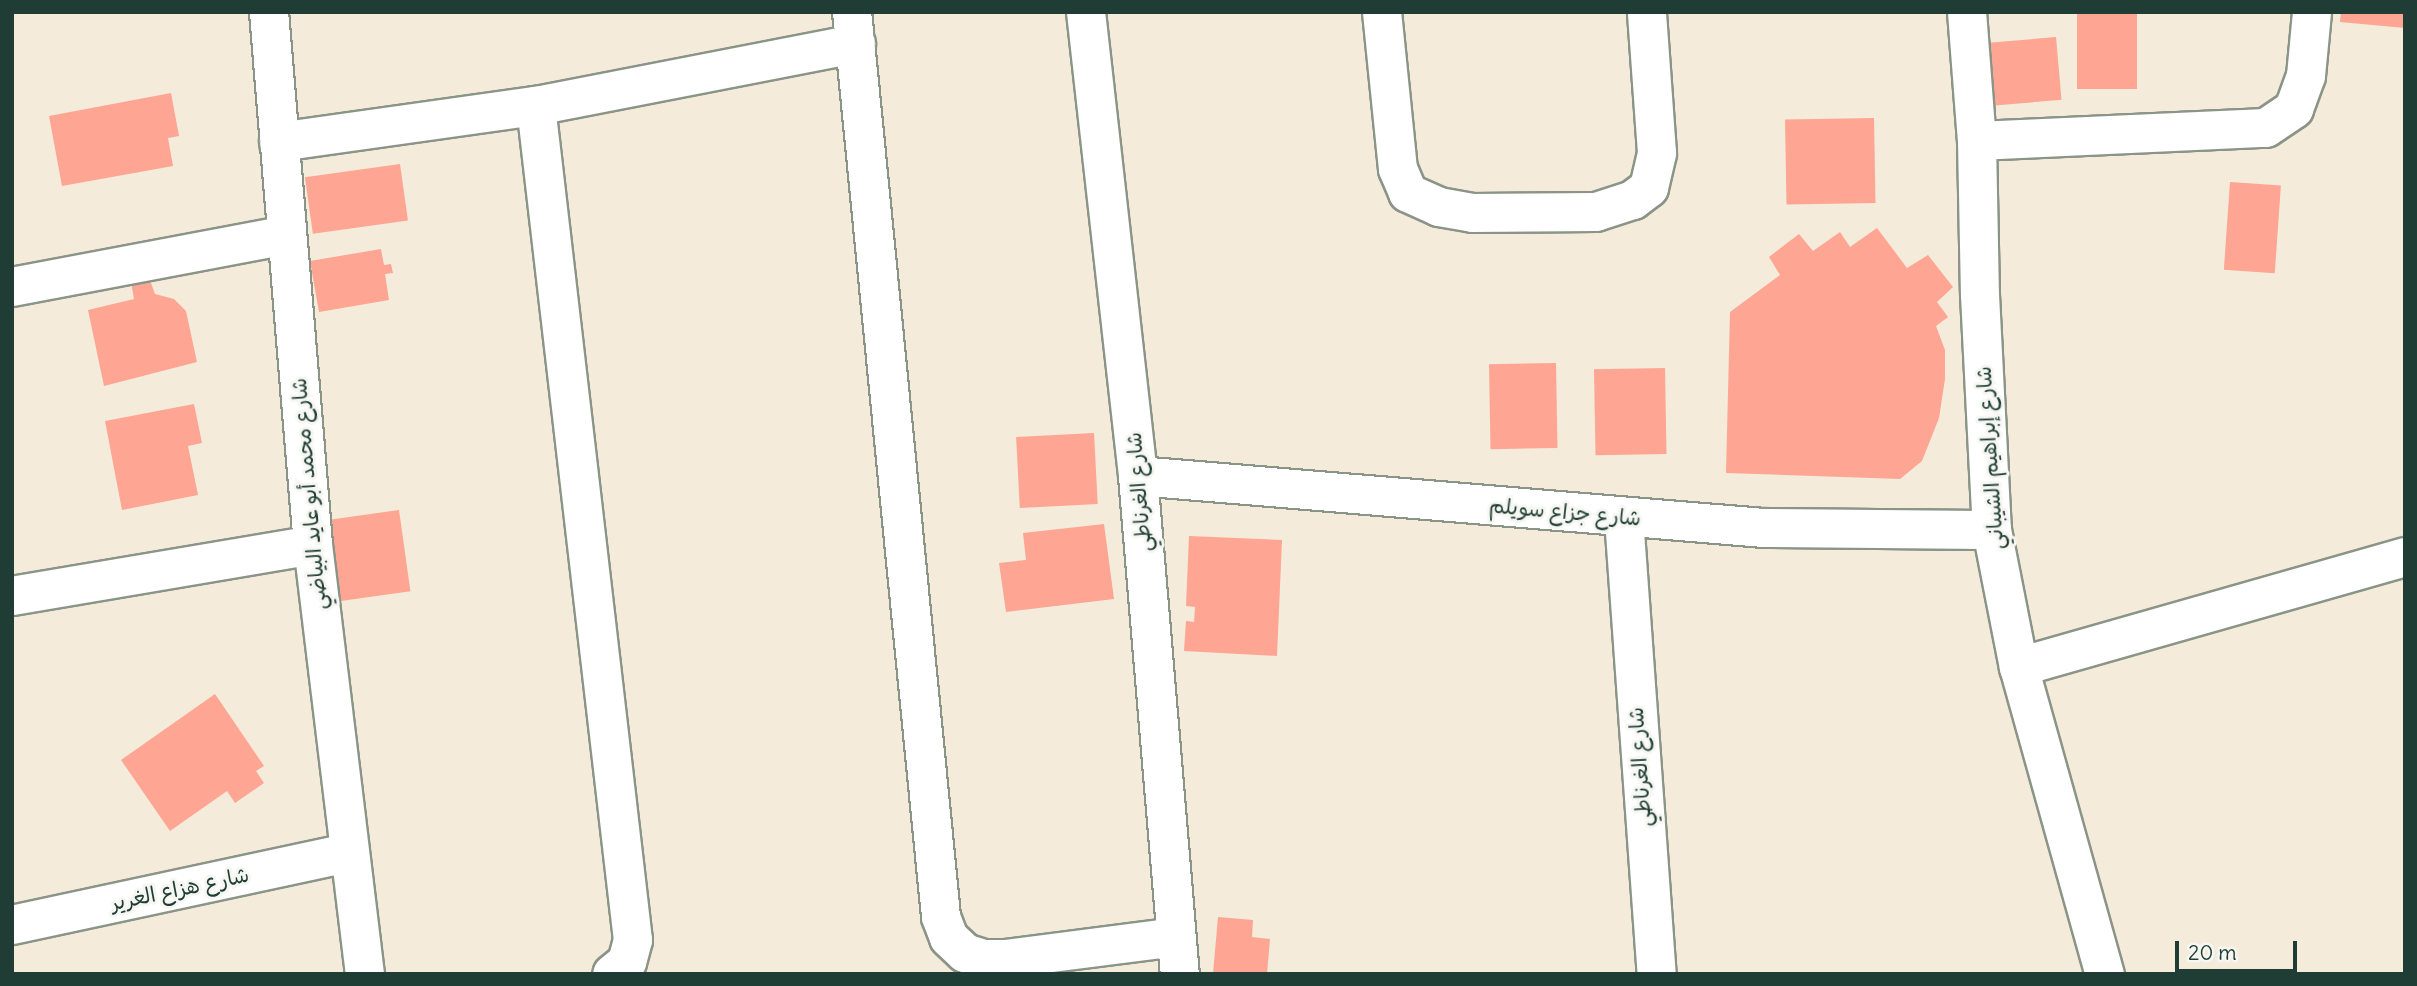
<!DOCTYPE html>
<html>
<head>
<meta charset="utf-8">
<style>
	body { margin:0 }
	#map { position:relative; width:2417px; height:986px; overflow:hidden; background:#f4ebda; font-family:Delius,"Playpen Sans Arabic",sans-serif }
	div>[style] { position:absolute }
	.building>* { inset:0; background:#fea593; transform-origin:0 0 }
	.roads { filter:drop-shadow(2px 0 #8a9487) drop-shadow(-2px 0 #8a9487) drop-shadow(0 2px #8a9487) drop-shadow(0 -2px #8a9487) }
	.minor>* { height:38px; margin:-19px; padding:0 19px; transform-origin:19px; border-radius:19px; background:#fff }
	span { translate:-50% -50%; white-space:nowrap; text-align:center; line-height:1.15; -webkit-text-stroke:6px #f6f6f2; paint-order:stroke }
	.street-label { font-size:21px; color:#1f3d34 }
	.frame { position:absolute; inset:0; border:14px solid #1f3d34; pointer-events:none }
	.scale { position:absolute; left:2175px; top:941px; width:122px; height:32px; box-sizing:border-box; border:4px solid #1f3d34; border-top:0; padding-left:9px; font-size:21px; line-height:24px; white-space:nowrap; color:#1f3d34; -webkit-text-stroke:5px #f6f6f2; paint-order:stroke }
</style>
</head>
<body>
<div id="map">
	<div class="building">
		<i style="clip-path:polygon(2341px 12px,2405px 12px,2405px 28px,2340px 22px)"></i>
		<i style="left:2137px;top:13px;width:76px;height:60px;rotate:90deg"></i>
		<i style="left:2056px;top:37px;width:63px;height:67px;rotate:85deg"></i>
		<i style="clip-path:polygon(171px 93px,179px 136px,168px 138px,173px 166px,62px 186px,49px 116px)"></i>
		<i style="left:1874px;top:118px;width:85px;height:89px;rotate:89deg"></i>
		<i style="left:400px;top:164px;width:57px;height:96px;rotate:82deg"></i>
		<i style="left:2230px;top:182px;width:51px;height:88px;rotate:4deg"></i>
		<i style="clip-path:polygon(1877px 228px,1907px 268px,1928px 255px,1953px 287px,1937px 302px,1948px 317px,1936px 326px,1945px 350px,1945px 379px,1939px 418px,1922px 461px,1900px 479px,1726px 473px,1730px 312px,1780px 275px,1769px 257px,1799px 234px,1813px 251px,1840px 232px,1850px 247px)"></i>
		<i style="clip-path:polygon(381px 249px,384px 265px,391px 264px,393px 273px,385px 274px,389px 300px,319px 312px,310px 261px)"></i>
		<i style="clip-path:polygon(144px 279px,151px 283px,155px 294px,174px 299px,186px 311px,197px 362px,104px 386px,88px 310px,134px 299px,131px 282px)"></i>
		<i style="left:1556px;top:363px;width:85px;height:67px;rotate:89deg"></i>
		<i style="left:1665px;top:368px;width:86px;height:71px;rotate:89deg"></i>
		<i style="clip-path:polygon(194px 404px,202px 443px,188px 446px,198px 495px,122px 510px,105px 421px)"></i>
		<i style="left:1094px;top:433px;width:71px;height:78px;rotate:87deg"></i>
		<i style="left:399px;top:510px;width:82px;height:72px;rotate:82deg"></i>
		<i style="clip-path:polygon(1104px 524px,1114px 599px,1006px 612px,999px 563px,1026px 560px,1023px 533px)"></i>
		<i style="clip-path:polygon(1189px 536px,1282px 540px,1277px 656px,1184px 651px,1186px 621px,1194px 622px,1195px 607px,1186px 606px)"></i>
		<i style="clip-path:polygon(215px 694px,264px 766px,256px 771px,264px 783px,235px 803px,227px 791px,170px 831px,121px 760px)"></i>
		<i style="clip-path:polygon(1218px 917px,1253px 920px,1252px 937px,1270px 939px,1267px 974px,1213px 974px)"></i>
	</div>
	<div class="roads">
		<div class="minor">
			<i style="left:269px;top:12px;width:535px;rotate:85.28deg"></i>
			<i style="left:313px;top:545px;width:432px;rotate:83.1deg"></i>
			<i style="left:852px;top:12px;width:909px;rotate:84.38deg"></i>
			<i style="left:941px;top:917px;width:22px;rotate:69deg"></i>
			<i style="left:949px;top:938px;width:22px;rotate:43deg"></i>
			<i style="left:965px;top:953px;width:20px;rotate:18deg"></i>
			<i style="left:984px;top:959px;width:21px"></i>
			<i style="left:1005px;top:959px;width:172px;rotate:-7.3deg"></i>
			<i style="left:1086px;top:12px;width:467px;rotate:83.6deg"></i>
			<i style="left:1138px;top:476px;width:500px;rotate:85.2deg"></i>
			<i style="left:1382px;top:12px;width:158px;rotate:84.2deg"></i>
			<i style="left:1398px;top:169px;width:26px;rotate:67deg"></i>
			<i style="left:1408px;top:193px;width:34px;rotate:24deg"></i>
			<i style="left:1439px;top:207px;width:34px;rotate:10deg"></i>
			<i style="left:1472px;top:213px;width:124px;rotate:-0.5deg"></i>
			<i style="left:1596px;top:212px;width:39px;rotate:-18deg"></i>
			<i style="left:1633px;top:200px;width:20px;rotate:-37deg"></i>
			<i style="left:1649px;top:188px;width:36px;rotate:-77deg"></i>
			<i style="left:1657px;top:153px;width:141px;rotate:-94.1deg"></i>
			<i style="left:1967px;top:12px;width:129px;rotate:85.6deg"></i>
			<i style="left:1977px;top:141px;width:154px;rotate:88.9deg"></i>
			<i style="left:1980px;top:295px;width:235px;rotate:87.1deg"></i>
			<i style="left:1992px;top:530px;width:140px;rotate:78.9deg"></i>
			<i style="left:2019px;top:667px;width:319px;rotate:74.4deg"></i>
			<i style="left:536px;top:106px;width:840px;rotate:83.37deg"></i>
			<i style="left:633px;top:940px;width:23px;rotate:105deg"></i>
			<i style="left:627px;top:962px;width:19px;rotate:141deg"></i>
			<i style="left:1977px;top:141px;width:289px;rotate:-2.6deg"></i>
			<i style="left:2266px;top:128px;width:34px;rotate:-34deg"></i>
			<i style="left:2294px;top:109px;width:35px;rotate:-70deg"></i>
			<i style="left:2306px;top:76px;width:64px;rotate:-84.6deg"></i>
			<i style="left:279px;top:142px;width:260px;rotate:-8deg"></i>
			<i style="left:536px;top:106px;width:326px;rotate:-11deg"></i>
			<i style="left:12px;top:287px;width:279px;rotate:-10.7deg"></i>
			<i style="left:1138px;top:476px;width:628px;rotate:4.75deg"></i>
			<i style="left:1764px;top:528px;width:228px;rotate:0.5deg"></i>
			<i style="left:1624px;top:518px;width:457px;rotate:85.9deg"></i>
			<i style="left:12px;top:596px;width:305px;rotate:-9.6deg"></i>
			<i style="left:2019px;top:667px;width:401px;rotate:-15.9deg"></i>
			<i style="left:12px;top:925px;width:345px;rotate:-12.1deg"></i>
		</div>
	</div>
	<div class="street-label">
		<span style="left:1990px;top:458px;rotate:-94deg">شارع إبراهيم الشيباني</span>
		<span style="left:1139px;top:492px;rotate:-95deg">شارع الغرناطي</span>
		<span style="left:309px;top:494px;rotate:-95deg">شارع محمد أبو عايد البياضي</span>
		<span style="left:1565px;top:512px;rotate:5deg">شارع جزاع سويلم</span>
		<span style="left:1640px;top:767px;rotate:-94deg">شارع الغرناطي</span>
		<span style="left:180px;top:889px;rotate:-12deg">شارع هزاع الغرير</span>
	</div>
	<div class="frame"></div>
	<div class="scale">20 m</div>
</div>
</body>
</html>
